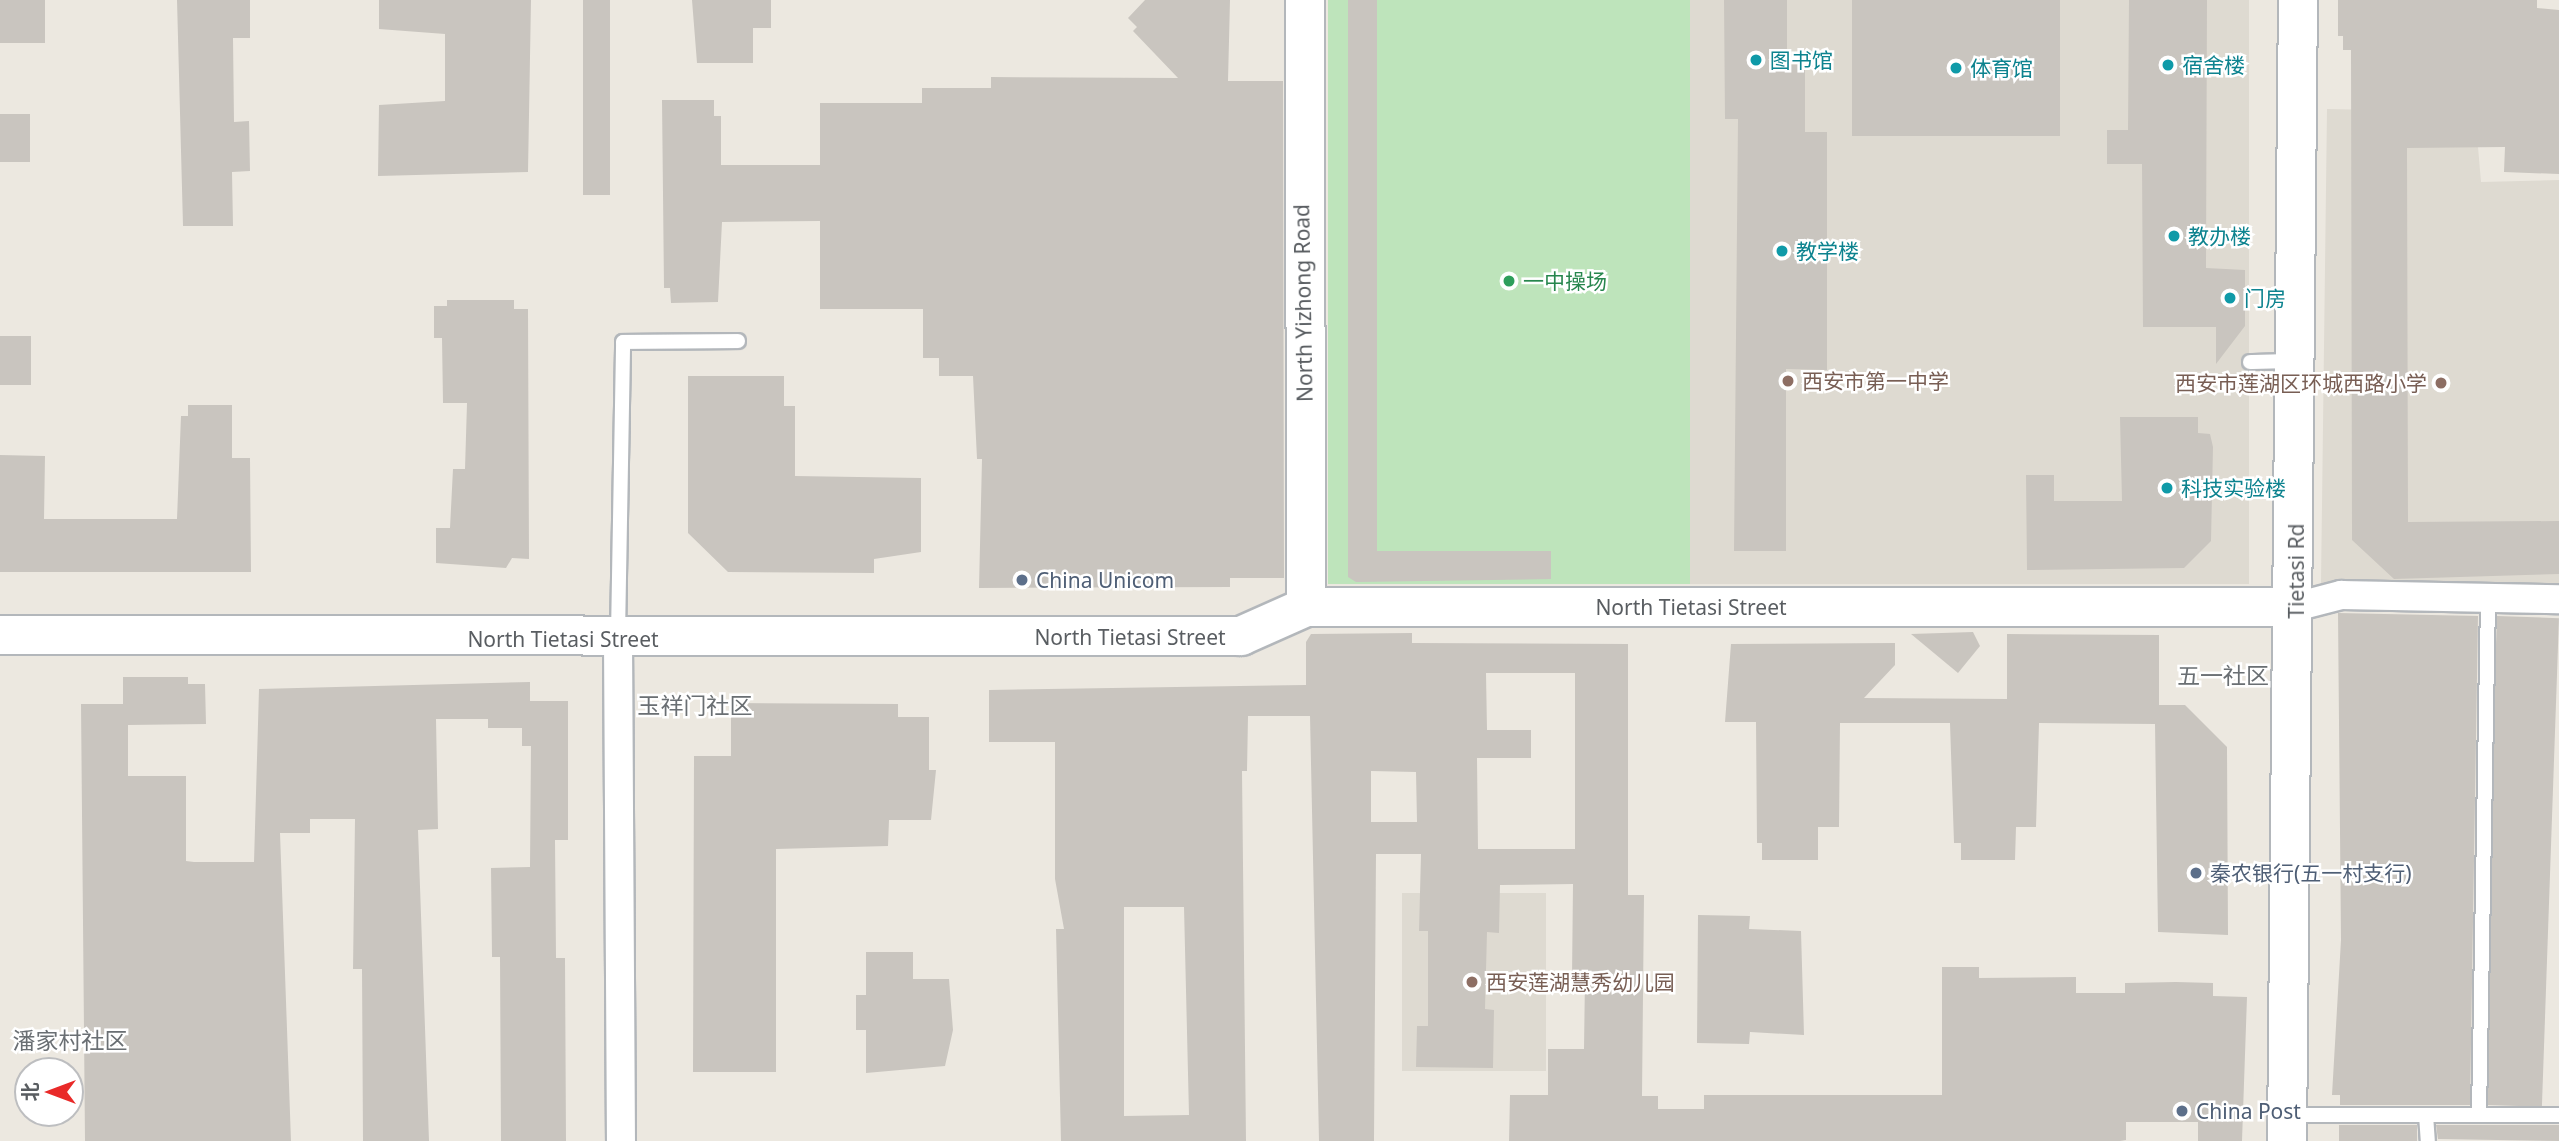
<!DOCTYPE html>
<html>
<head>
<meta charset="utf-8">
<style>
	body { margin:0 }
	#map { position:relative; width:2559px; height:1141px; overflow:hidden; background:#ece8e0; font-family:"Noto Sans","Noto Sans SC",sans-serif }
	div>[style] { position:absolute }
	.education>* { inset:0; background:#dedad1; transform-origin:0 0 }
	.green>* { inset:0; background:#bee4bb; transform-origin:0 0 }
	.building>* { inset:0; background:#c9c5bf; transform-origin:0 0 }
	.roads { filter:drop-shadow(2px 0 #b3b7bb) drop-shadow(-2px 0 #b3b7bb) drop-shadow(0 2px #b3b7bb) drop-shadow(0 -2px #b3b7bb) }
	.lane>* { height:14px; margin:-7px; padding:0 7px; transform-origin:7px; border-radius:7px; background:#fff }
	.street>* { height:28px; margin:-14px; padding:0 14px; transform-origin:14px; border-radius:14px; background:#fff }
	.secondary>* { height:38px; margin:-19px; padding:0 19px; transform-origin:19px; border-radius:19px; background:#fff }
	.dots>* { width:19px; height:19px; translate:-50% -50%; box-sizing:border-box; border:4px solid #fff; border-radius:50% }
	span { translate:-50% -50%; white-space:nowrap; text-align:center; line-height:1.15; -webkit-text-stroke:5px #fff; paint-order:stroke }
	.culture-label { font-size:21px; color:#0d838f }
	.left { translate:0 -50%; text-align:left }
	.leisure-label { font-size:21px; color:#27864d }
	.street-label { font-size:21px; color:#595d61 }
	.education-label { font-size:21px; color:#785e54 }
	.right { translate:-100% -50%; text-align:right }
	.service-label { font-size:21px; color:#4e5e75 }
	.neighbourhood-label { font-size:23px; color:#6a6f73 }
	.north { position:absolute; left:14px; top:1057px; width:70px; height:70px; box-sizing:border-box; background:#fff; border:2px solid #bdbec0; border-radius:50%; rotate:270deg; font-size:19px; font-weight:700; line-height:28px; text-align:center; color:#595d61 }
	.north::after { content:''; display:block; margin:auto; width:24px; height:32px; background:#e92a29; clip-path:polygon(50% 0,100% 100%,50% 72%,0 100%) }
</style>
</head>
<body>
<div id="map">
	<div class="education">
		<i style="left:1328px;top:0;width:921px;height:584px"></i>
		<i style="clip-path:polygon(2327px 109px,2475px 112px,2481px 182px,2559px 180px,2559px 590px,2321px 584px)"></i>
		<i style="left:1402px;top:893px;width:144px;height:178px"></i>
	</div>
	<div class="green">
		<i style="left:1328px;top:0;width:362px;height:584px"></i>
	</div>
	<div class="building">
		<i style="left:0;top:0;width:45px;height:43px"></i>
		<i style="clip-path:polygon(177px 0,250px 0,250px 38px,233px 38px,234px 122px,249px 121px,250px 171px,232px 172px,233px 226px,183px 226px)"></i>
		<i style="clip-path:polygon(379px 0,531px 0,528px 172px,378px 176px,379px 105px,445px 101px,445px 34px,379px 29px)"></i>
		<i style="left:583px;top:0;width:27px;height:195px"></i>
		<i style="clip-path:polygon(692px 0,771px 0,771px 28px,753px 28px,753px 63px,697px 63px)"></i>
		<i style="clip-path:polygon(1145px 0,1230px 0,1228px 81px,1283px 81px,1284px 578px,1230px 578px,1230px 587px,979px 588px,982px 459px,977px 459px,973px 376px,939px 376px,939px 358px,923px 358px,923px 309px,820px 309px,820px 221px,722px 222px,718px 302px,671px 303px,670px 288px,664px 288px,662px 100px,714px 100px,714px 116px,721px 116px,721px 165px,820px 165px,820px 103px,922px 103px,922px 88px,991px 88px,991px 77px,1178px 78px,1133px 31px,1137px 27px,1128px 18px)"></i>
		<i style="clip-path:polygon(1348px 0,1377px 0,1377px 551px,1551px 551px,1551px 579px,1356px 582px,1348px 577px)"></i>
		<i style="clip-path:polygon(1724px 0,1787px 0,1787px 65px,1805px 65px,1805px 132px,1827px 132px,1827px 370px,1786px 369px,1786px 551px,1734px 551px,1738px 119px,1725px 119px)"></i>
		<i style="left:1852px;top:0;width:208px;height:136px"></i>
		<i style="clip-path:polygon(2129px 0,2207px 0,2206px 268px,2245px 270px,2245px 326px,2216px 364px,2216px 327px,2143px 327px,2142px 164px,2107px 164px,2107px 130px,2128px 130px)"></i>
		<i style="clip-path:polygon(2338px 0,2537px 0,2537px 8px,2559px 10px,2559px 174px,2504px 172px,2505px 147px,2407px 148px,2408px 522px,2559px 521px,2559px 574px,2394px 579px,2352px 540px,2351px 50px,2343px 50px,2343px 36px,2338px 36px)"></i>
		<i style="left:0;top:114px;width:30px;height:48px"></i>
		<i style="clip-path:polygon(447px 300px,514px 300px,514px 309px,528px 309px,529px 559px,512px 558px,506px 568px,436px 563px,436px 528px,450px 528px,453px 469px,465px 469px,467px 403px,443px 403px,442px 338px,434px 338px,434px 306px,447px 306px)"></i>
		<i style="left:0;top:336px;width:31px;height:49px"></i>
		<i style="clip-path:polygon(688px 376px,784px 376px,784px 406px,795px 406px,795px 476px,921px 478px,921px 552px,874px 559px,874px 573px,728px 572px,688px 533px)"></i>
		<i style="clip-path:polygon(188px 405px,232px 405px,232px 458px,250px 458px,251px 572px,0 572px,0 455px,45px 456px,44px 519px,177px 519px,181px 416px,188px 416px)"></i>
		<i style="clip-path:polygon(2120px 417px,2198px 417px,2198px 433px,2210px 434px,2213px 447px,2211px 541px,2184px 568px,2027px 570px,2026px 475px,2054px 475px,2054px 501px,2122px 501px)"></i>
		<i style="clip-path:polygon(2338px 613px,2478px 616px,2470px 1105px,2340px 1105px,2340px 1095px,2332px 1095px,2341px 940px)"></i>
		<i style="left:2497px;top:616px;width:62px;height:489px;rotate:2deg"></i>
		<i style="clip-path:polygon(1973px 632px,1980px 646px,1958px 673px,1911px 634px)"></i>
		<i style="clip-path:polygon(evenodd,1412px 633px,1412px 643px,1628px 644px,1628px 895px,1644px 895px,1642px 1096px,1658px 1096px,1658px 1109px,1704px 1109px,1704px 1095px,1942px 1095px,1942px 967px,1979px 967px,1979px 978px,2076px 977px,2076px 993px,2125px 993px,2125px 983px,2176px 982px,2213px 983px,2213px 996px,2247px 997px,2242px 1141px,2198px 1141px,2198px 1122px,2126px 1122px,2126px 1140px,2120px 1141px,1509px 1141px,1510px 1095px,1548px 1095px,1548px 1049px,1584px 1049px,1585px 978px,1572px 977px,1573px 884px,1500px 885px,1499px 933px,1487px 932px,1485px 1009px,1494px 1010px,1493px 1068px,1416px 1067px,1417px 1026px,1428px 1026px,1428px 931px,1419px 931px,1421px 854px,1376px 854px,1374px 1141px,1319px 1141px,1310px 716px,1248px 716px,1247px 771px,1242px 771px,1246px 1141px,1061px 1141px,1056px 929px,1064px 929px,1055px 879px,1055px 742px,989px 742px,989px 690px,1306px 685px,1306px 642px,1311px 634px,1412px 633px,1486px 673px,1575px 673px,1575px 849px,1478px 849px,1477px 758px,1531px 758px,1531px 730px,1487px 730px,1486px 673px,1412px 633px,1371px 771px,1416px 772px,1417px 822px,1371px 822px,1371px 771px,1412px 633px,1124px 907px,1184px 907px,1189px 1115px,1124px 1116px,1124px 907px)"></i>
		<i style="clip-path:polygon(2007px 634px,2159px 635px,2159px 705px,2185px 705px,2227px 747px,2228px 935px,2158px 932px,2155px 724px,2039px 723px,2036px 827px,2016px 827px,2015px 860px,1961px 860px,1961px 843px,1954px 843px,1950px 723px,1840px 723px,1839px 827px,1818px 827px,1818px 860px,1762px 860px,1762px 843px,1757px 843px,1756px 722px,1725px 722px,1731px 644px,1895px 643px,1895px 665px,1864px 698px,2007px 699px)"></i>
		<i style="clip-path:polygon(123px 677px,188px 677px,188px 684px,205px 684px,206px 724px,128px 725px,128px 776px,186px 776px,186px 861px,194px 862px,254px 862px,259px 689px,530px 682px,530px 701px,568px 701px,568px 840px,555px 840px,556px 958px,565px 958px,566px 1141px,501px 1141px,500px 957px,492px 957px,491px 868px,530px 867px,531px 746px,522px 746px,522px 728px,488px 728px,488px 719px,436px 719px,438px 829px,418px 830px,429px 1141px,363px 1141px,362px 969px,353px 969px,355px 819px,310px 819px,310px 833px,280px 833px,291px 1141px,85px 1141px,81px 704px,123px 704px)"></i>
		<i style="clip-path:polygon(731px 703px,898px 704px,898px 717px,929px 717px,929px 770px,936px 770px,931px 820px,889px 820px,888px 846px,776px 849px,776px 1072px,693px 1072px,694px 756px,731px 756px)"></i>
		<i style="clip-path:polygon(1698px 915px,1750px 916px,1749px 929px,1801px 931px,1804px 1035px,1750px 1032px,1749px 1044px,1697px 1043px)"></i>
		<i style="clip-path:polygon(866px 952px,913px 952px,913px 979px,949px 979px,953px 1030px,945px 1066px,866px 1073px,866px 1030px,856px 1030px,856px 995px,866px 995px)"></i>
		<i style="left:2339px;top:1125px;width:78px;height:16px"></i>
		<i style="clip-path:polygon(2436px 1125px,2559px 1125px,2559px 1141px,2438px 1139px)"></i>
	</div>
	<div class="roads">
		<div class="lane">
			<i style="left:2250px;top:362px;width:42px;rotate:-1.4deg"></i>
			<i style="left:618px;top:635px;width:293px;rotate:-89deg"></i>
			<i style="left:623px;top:342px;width:115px;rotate:-0.5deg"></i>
			<i style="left:2288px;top:1115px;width:271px"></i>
			<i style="left:2426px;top:1115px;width:26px;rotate:86deg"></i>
			<i style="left:2479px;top:1115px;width:516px;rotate:-89deg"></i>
		</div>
		<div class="street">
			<i style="left:2295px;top:607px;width:48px;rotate:-14.6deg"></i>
			<i style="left:2341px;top:595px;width:218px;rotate:1.1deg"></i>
			<i style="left:618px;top:640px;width:501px;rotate:89.66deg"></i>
		</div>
		<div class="secondary">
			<i style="left:1305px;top:0;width:607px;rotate:89.91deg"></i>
			<i style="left:0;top:635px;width:1241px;rotate:0.05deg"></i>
			<i style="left:1241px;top:636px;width:71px;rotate:-24deg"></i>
			<i style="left:1306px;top:607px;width:989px"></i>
			<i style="left:2287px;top:1141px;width:1141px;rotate:-89.45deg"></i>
		</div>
	</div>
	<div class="dots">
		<i style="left:1756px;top:60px;background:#0f9aa8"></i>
		<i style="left:2168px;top:65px;background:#0f9aa8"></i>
		<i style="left:1956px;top:68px;background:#0f9aa8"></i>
		<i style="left:2174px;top:236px;background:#0f9aa8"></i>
		<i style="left:1782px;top:251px;background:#0f9aa8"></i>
		<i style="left:1509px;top:281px;background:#2e9e5b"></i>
		<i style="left:2230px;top:298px;background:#0f9aa8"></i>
		<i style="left:1788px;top:381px;background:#8d6e63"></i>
		<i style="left:2441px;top:383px;background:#8d6e63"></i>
		<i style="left:2167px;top:488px;background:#0f9aa8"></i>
		<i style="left:1022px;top:580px;background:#5c6f8a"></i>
		<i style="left:2196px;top:873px;background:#5c6f8a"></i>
		<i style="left:1472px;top:982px;background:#8d6e63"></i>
		<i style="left:2182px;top:1111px;background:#5c6f8a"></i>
	</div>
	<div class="culture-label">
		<span class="left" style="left:1770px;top:60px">图书馆</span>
		<span class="left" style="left:2182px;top:65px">宿舍楼</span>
		<span class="left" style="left:1970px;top:68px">体育馆</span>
		<span class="left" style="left:2188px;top:236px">教办楼</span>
		<span class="left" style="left:1796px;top:251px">教学楼</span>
		<span class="left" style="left:2244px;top:298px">门房</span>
		<span class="left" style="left:2181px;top:488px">科技实验楼</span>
	</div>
	<div class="leisure-label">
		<span class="left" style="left:1523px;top:281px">一中操场</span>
	</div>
	<div class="street-label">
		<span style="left:1303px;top:303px;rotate:-91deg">North Yizhong Road</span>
		<span style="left:2296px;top:571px;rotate:-90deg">Tietasi Rd</span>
		<span style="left:1691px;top:607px">North Tietasi Street</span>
		<span style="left:1130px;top:637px">North Tietasi Street</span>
		<span style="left:563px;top:639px">North Tietasi Street</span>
	</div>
	<div class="education-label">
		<span class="left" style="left:1802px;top:381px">西安市第一中学</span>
		<span class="right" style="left:2427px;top:383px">西安市莲湖区环城西路小学</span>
		<span class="left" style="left:1486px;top:982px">西安莲湖慧秀幼儿园</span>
	</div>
	<div class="service-label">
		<span class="left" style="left:1036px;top:580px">China Unicom</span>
		<span class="left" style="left:2210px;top:873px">秦农银行(五一村支行)</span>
		<span class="left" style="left:2196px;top:1111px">China Post</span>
	</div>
	<div class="neighbourhood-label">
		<span style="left:2223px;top:675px">五一社区</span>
		<span style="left:695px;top:705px">玉祥门社区</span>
		<span style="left:70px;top:1040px">潘家村社区</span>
	</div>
	<div class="north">北</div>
</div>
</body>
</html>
